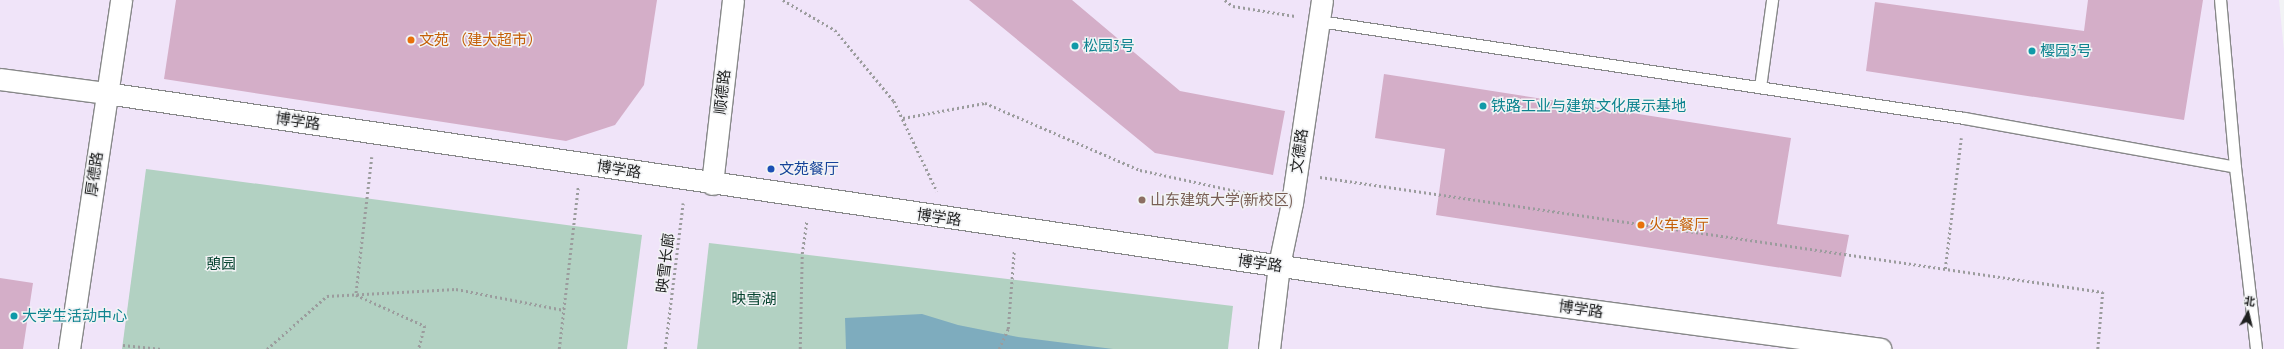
<!DOCTYPE html>
<html>
<head>
<meta charset="utf-8">
<style>
	body { margin:0 }
	#map { position:relative; width:2284px; height:349px; overflow:hidden; background:#f2f3f5; font-family:"PT Sans Narrow","Noto Sans SC",sans-serif }
	div>[style] { position:absolute }
	.education>* { inset:0; background:#f0e4f9 }
	.green>* { inset:0; background:#b2d1c2 }
	.water>* { inset:0; background:#7eacbe }
	.building>* { inset:0; background:#d4aec8 }
	.path>* { height:2.5px; margin-top:-1.25px; transform-origin:0; background:repeating-linear-gradient(90deg,#9b9c9d 0 2px,transparent 0 5px) }
	.roads { filter:drop-shadow(1px 0 #878889) drop-shadow(-1px 0 #878889) drop-shadow(0 1px #878889) drop-shadow(0 -1px #878889) }
	.lane>* { height:11px; margin:-5.5px; padding:0 5.5px; transform-origin:5.5px; border-radius:5.5px; background:#fff }
	.street>* { height:21px; margin:-10.5px; padding:0 10.5px; transform-origin:10.5px; border-radius:10.5px; background:#fff }
	.dots>* { width:11px; height:11px; translate:-50% -50%; box-sizing:border-box; border:2px solid #f2f3f5; border-radius:50% }
	span { translate:-50% -50%; white-space:nowrap; text-align:center; line-height:1.15; -webkit-text-stroke:3px #f2f3f5; paint-order:stroke }
	.food-label { font-size:15px; color:#c56008 }
	.left { translate:0 -50%; text-align:left }
	.culture-label { font-size:15px; color:#0d838f }
	.street-label { font-size:15px; color:#1f2020 }
	.transit-label { font-size:15px; color:#164399 }
	.education-label { font-size:15px; color:#785e54 }
	.park-label { font-size:15px; color:#06432f }
	.north { position:absolute; left:2228px; top:293px; width:40px; height:40px; -webkit-text-stroke:3px #f2f3f5; paint-order:stroke; rotate:8deg; font-size:11px; font-weight:700; line-height:16px; text-align:center; color:#1f2020 }
	.north::after { content:''; display:block; margin:auto; width:14px; height:18px; background:#1f2020; clip-path:polygon(50% 0,100% 100%,50% 72%,0 100%) }
</style>
</head>
<body>
<div id="map">
	<div class="education">
		<i style="clip-path:polygon(0 0,2279px 0,2284px 51px,2284px 349px,0 349px)"></i>
	</div>
	<div class="green">
		<i style="clip-path:polygon(146px 169px,642px 235px,627px 349px,122px 349px)"></i>
		<i style="clip-path:polygon(709px 243px,1233px 306px,1228px 349px,697px 349px)"></i>
	</div>
	<div class="water">
		<i style="clip-path:polygon(922px 314px,958px 325px,1018px 337px,1113px 349px,846px 349px,845px 318px)"></i>
	</div>
	<div class="building">
		<i style="clip-path:polygon(176px 0,657px 0,644px 85px,615px 125px,566px 141px,164px 79px)"></i>
		<i style="clip-path:polygon(969px 0,1072px 0,1180px 91px,1285px 111px,1273px 175px,1155px 153px)"></i>
		<i style="clip-path:polygon(2088px 0,2203px 0,2184px 120px,1866px 71px,1875px 2px,2084px 31px)"></i>
		<i style="clip-path:polygon(1384px 74px,1791px 138px,1777px 224px,1849px 235px,1841px 277px,1436px 215px,1445px 149px,1375px 138px)"></i>
		<i style="clip-path:polygon(0 278px,33px 283px,23px 349px,0 349px)"></i>
	</div>
	<div class="path">
		<i style="left:783px;top:0;width:60px;rotate:30deg"></i>
		<i style="left:835px;top:30px;width:92px;rotate:50.3deg"></i>
		<i style="left:894px;top:101px;width:100px;rotate:64.5deg"></i>
		<i style="left:1225px;top:0;width:10px;rotate:37deg"></i>
		<i style="left:1233px;top:6px;width:63px;rotate:9.2deg"></i>
		<i style="left:903px;top:118px;width:83px;rotate:-10.4deg"></i>
		<i style="left:985px;top:103px;width:169px;rotate:23.4deg"></i>
		<i style="left:1140px;top:170px;width:131px;rotate:12.3deg"></i>
		<i style="left:372px;top:157px;width:139px;rotate:96.6deg"></i>
		<i style="left:356px;top:295px;width:76px;rotate:24.2deg"></i>
		<i style="left:425px;top:326px;width:24px;rotate:105deg"></i>
		<i style="left:1320px;top:177px;width:791px;rotate:8.36deg"></i>
		<i style="left:2103px;top:292px;width:57px;rotate:95deg"></i>
		<i style="left:1945px;top:269px;width:132px;rotate:-83deg"></i>
		<i style="left:123px;top:345px;width:39px;rotate:6deg"></i>
		<i style="left:267px;top:349px;width:80px;rotate:-41.5deg"></i>
		<i style="left:327px;top:296px;width:129px;rotate:-3.1deg"></i>
		<i style="left:456px;top:289px;width:110px;rotate:11deg"></i>
		<i style="left:559px;top:349px;width:163px;rotate:-83.3deg"></i>
		<i style="left:665px;top:349px;width:147px;rotate:-83deg"></i>
		<i style="left:800px;top:349px;width:95px;rotate:-88.8deg"></i>
		<i style="left:802px;top:254px;width:34px;rotate:-82deg"></i>
		<i style="left:999px;top:349px;width:22px;rotate:-66deg"></i>
		<i style="left:1008px;top:329px;width:78px;rotate:-85.6deg"></i>
	</div>
	<div class="roads">
		<div class="lane">
			<i style="left:1319px;top:21px;width:652px;rotate:8.55deg"></i>
			<i style="left:1964px;top:118px;width:275px;rotate:10.2deg"></i>
			<i style="left:2235px;top:167px;width:168px;rotate:-95.1deg"></i>
			<i style="left:1760px;top:87px;width:88px;rotate:-82.1deg"></i>
			<i style="left:2235px;top:167px;width:183px;rotate:83.4deg"></i>
		</div>
		<div class="street">
			<i style="left:0;top:79px;width:107px;rotate:7.5deg"></i>
			<i style="left:106px;top:93px;width:1394px;rotate:8.37deg"></i>
			<i style="left:1485px;top:296px;width:399px;rotate:7.6deg"></i>
			<i style="left:712px;top:184px;width:185px;rotate:-83.5deg"></i>
			<i style="left:69px;top:349px;width:353px;rotate:-81.5deg"></i>
			<i style="left:1269px;top:349px;width:85px;rotate:-83.2deg"></i>
			<i style="left:1279px;top:265px;width:63px;rotate:-78.2deg"></i>
			<i style="left:1292px;top:203px;width:205px;rotate:-81.6deg"></i>
		</div>
	</div>
	<div class="dots">
		<i style="left:411px;top:40px;background:#e8710a"></i>
		<i style="left:1075px;top:46px;background:#0f9aa8"></i>
		<i style="left:2032px;top:51px;background:#0f9aa8"></i>
		<i style="left:1483px;top:106px;background:#0f9aa8"></i>
		<i style="left:771px;top:169px;background:#1a4fb4"></i>
		<i style="left:1142px;top:200px;background:#8d6e63"></i>
		<i style="left:1641px;top:225px;background:#e8710a"></i>
		<i style="left:14px;top:316px;background:#0f9aa8"></i>
	</div>
	<div class="food-label">
		<span class="left" style="left:419px;top:40px">文苑 （建大超市）</span>
		<span class="left" style="left:1649px;top:225px">火车餐厅</span>
	</div>
	<div class="culture-label">
		<span class="left" style="left:1083px;top:46px">松园3号</span>
		<span class="left" style="left:2040px;top:51px">樱园3号</span>
		<span class="left" style="left:1491px;top:106px">铁路工业与建筑文化展示基地</span>
		<span class="left" style="left:22px;top:316px">大学生活动中心</span>
	</div>
	<div class="street-label">
		<span style="left:722px;top:92px;rotate:-84deg">顺德路</span>
		<span style="left:298px;top:121px;rotate:8deg">博学路</span>
		<span style="left:1299px;top:151px;rotate:-82deg">文德路</span>
		<span style="left:619px;top:169px;rotate:9deg">博学路</span>
		<span style="left:94px;top:174px;rotate:-82deg">厚德路</span>
		<span style="left:939px;top:217px;rotate:8deg">博学路</span>
		<span style="left:665px;top:263px;rotate:-83deg">映雪长廊</span>
		<span style="left:1260px;top:263px;rotate:8deg">博学路</span>
		<span style="left:1581px;top:309px;rotate:8deg">博学路</span>
	</div>
	<div class="transit-label">
		<span class="left" style="left:779px;top:169px">文苑餐厅</span>
	</div>
	<div class="education-label">
		<span class="left" style="left:1150px;top:200px">山东建筑大学(新校区)</span>
	</div>
	<div class="park-label">
		<span style="left:221px;top:264px">憩园</span>
		<span style="left:754px;top:299px">映雪湖</span>
	</div>
	<div class="north">北</div>
</div>
</body>
</html>
